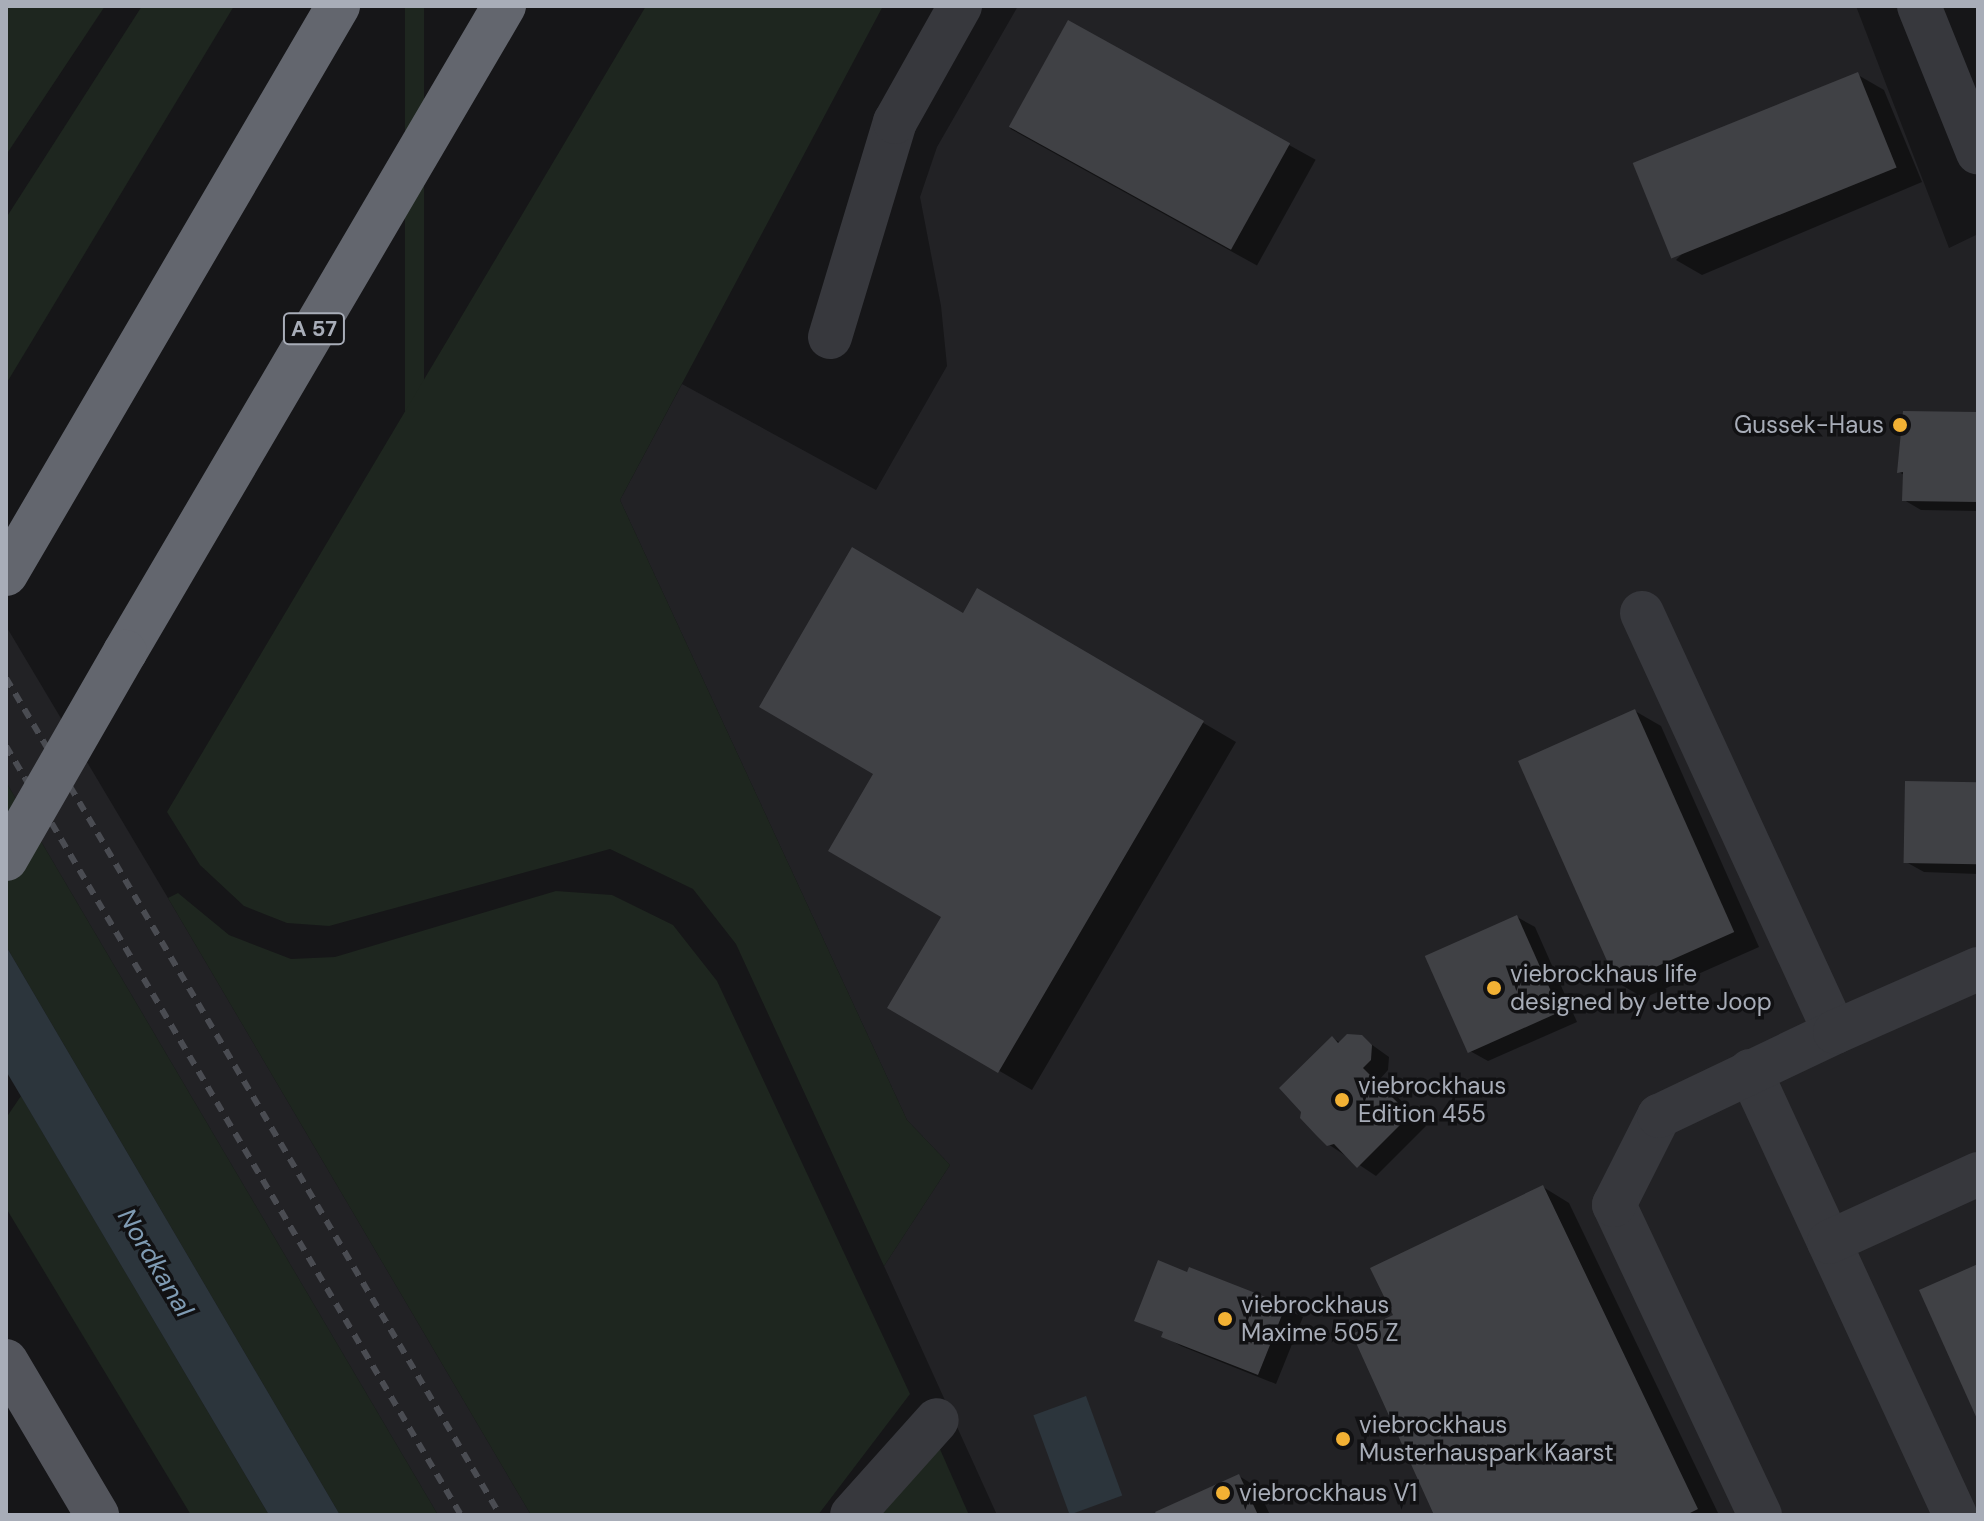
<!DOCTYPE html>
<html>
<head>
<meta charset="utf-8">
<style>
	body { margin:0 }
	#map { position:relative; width:1984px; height:1521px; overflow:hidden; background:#161618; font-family:"DM Sans",sans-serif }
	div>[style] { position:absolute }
	.built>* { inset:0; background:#222225 }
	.green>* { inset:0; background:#1e261f; transform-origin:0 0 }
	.water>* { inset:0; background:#2c353c; transform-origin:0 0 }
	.shadow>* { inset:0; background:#0007; transform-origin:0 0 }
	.building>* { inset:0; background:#404145; transform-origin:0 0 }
	.minor>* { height:44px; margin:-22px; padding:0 22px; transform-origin:22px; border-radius:22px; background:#37383d }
	.major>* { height:44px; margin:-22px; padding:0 22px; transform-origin:22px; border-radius:22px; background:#53555c }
	.highway>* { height:44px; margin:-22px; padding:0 22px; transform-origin:22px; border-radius:22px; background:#63666e }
	.rail>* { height:6px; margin-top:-3px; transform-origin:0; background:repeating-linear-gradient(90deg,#4a4c52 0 10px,transparent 0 18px) }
	.highway-bridge>* { height:44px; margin:-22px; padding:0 22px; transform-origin:22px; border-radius:22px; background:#63666e }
	.dots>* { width:22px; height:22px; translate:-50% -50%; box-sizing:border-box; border:4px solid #111113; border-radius:50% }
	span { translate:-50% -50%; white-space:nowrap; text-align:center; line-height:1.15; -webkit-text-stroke:7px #111113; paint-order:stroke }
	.shield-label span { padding:2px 6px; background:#111113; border:2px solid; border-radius:6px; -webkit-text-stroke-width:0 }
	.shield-label { font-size:22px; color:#a8adb8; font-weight:700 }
	.poi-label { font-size:24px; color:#a8adb8 }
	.right { translate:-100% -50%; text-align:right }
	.left { translate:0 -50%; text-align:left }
	.water-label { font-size:26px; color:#7f9bb3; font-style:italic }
	.frame { position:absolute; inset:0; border:8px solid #a8adb8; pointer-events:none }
</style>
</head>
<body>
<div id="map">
	<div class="built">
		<i style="clip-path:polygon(1018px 6px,1856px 6px,1949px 248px,1978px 234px,1978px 1515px,997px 1515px,884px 1266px,950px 1165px,907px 1120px,620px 500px,682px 384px,876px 490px,947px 366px,941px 306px,920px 197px,937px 147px)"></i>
		<i style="clip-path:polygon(6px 626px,168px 898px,531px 1515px,438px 1515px,6px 782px)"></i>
	</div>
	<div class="green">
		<i style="clip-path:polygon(6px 6px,105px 6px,6px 155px)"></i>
		<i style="clip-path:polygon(142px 6px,234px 6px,6px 384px,6px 218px)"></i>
		<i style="left:405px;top:6px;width:19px;height:646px"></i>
		<i style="clip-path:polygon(646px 6px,883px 6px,620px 500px,907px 1120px,950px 1165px,884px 1266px,736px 944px,693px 889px,610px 849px,329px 926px,287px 923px,244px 906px,200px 865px,167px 812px)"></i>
		<i style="clip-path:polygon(6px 782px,438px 1515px,340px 1515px,6px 946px)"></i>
		<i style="clip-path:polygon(556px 891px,612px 895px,673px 925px,717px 981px,910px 1394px,818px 1515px,531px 1515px,168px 898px,178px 893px,229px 935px,291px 959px,335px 957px)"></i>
		<i style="clip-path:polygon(21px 1096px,269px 1515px,191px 1515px,6px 1208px,6px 1118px)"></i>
		<i style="clip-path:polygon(939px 1447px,969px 1515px,876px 1515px)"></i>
	</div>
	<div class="water">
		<i style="clip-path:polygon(6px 946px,340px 1515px,269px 1515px,6px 1071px)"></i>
		<i style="left:1086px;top:1396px;width:106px;height:56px;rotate:70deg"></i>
	</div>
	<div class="shadow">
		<i style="left:1069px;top:23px;width:282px;height:121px;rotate:29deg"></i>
		<i style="clip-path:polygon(1858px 75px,1884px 90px,1922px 182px,1702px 275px,1676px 260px)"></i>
		<i style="clip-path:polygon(1978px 414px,1978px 511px,1921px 510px,1904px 500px,1904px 475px,1899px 472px)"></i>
		<i style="clip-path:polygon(978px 591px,1236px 742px,1032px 1090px,890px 1007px,943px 916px,964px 615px)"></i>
		<i style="clip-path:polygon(1635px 711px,1661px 726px,1759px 947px,1644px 998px,1618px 983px)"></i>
		<i style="clip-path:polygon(1907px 783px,1978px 784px,1978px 874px,1924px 872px,1906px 862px)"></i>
		<i style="clip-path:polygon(1517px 917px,1535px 927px,1577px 1022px,1488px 1061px,1470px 1051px)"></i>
		<i style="clip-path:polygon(1361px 1037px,1389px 1057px,1388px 1070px,1380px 1079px,1426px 1126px,1376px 1176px,1328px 1144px,1332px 1038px,1341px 1043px)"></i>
		<i style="clip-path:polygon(1543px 1187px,1569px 1203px,1719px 1515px,1436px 1515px,1396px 1316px)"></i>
		<i style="clip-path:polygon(1190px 1269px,1303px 1317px,1276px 1384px,1181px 1346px,1164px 1336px,1165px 1333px,1137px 1321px)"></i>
		<i style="clip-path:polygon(1239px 1476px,1257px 1487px,1270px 1515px,1159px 1515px)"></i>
	</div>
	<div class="building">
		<i style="left:1068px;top:20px;width:254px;height:122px;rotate:29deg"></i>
		<i style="left:1858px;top:72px;width:103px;height:243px;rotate:68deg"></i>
		<i style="clip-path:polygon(1903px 411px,1978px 412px,1978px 502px,1902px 501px,1903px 472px,1897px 473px)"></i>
		<i style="clip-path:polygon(852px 547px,963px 613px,977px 588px,1204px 721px,998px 1073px,887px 1008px,941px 917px,828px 851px,873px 774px,759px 707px)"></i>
		<i style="left:1635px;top:709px;width:244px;height:128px;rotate:66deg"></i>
		<i style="left:1905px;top:781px;width:73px;height:82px;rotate:1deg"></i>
		<i style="left:1517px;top:915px;width:106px;height:101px;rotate:66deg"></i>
		<i style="clip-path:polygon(1347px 1034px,1362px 1035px,1372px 1045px,1371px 1060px,1363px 1068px,1410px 1115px,1357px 1168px,1334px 1144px,1327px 1146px,1316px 1135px,1300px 1118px,1301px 1112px,1279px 1088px,1332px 1036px,1338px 1043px)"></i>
		<i style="clip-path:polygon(1543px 1185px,1698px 1509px,1686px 1515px,1434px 1515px,1352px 1334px,1393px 1315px,1370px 1268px)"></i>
		<i style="clip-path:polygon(1158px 1260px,1187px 1272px,1189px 1267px,1286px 1305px,1258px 1375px,1161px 1337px,1163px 1332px,1134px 1321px)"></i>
		<i style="clip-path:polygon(1978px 1264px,1978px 1421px,1919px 1290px)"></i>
		<i style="clip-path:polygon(1239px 1474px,1258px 1515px,1157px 1515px,1155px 1512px)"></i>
	</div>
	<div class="minor">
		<i style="left:1919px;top:6px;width:158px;rotate:68.1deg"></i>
		<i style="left:830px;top:337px;width:225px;rotate:-73.2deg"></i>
		<i style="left:895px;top:122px;width:133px;rotate:-60.7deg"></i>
		<i style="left:1642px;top:613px;width:461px;rotate:65.3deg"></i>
		<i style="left:1750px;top:1071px;width:489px;rotate:65.2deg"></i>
		<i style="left:1829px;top:1242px;width:164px;rotate:-24.5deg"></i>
		<i style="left:852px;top:1515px;width:127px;rotate:-48.2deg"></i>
		<i style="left:1760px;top:1515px;width:343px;rotate:-115.2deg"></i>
		<i style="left:1614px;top:1205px;width:100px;rotate:-63.2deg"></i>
		<i style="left:1659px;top:1116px;width:195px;rotate:-25.5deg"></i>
		<i style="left:1835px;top:1032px;width:156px;rotate:-23.8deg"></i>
	</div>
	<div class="major">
		<i style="left:6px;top:1361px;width:179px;rotate:59.4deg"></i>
	</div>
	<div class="highway">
		<i style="left:6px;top:574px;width:658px;rotate:-59.69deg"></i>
		<i style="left:125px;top:652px;width:749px;rotate:-59.6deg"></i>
	</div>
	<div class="rail">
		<i style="left:6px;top:678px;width:972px;rotate:59.45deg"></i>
		<i style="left:6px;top:746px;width:894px;rotate:59.39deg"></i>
	</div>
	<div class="highway-bridge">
		<i style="left:6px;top:859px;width:239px;rotate:-60.1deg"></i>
	</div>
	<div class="dots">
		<i style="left:1900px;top:425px;background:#f2b134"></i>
		<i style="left:1494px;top:988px;background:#f2b134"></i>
		<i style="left:1342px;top:1100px;background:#f2b134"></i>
		<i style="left:1225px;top:1319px;background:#f2b134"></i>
		<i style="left:1343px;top:1439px;background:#f2b134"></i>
		<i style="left:1223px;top:1493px;background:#f2b134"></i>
	</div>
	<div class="shield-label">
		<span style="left:314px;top:329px">A 57</span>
	</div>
	<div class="poi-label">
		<span class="right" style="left:1884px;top:425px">Gussek-Haus</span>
		<span class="left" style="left:1510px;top:988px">viebrockhaus life<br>designed by Jette Joop</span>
		<span class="left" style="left:1358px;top:1100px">viebrockhaus<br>Edition 455</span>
		<span class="left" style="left:1241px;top:1319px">viebrockhaus<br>Maxime 505 Z</span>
		<span class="left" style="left:1359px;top:1439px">viebrockhaus<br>Musterhauspark Kaarst</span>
		<span class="left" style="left:1239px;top:1493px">viebrockhaus V1</span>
	</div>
	<div class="water-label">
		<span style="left:155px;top:1263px;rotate:59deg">Nordkanal</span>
	</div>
	<div class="frame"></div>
</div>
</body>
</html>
